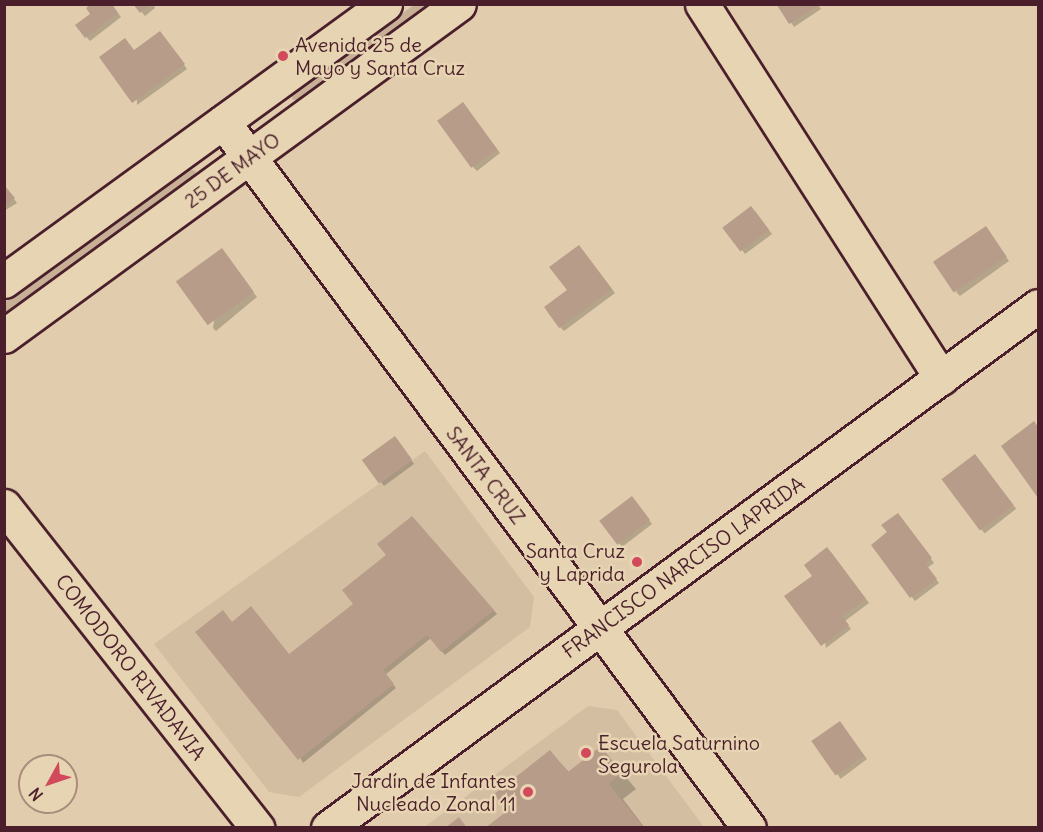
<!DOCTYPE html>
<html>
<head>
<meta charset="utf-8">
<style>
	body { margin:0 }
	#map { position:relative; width:1043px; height:832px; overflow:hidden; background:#e1cdad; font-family:Delius,sans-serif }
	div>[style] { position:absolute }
	.built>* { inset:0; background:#d4bea2 }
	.green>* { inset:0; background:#c8b097 }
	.shadow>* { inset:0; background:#0003; transform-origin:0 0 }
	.building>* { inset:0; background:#b79c89; transform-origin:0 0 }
	.roads { filter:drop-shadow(2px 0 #4a1f2b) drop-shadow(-2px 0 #4a1f2b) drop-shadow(0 2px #4a1f2b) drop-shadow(0 -2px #4a1f2b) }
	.minor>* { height:33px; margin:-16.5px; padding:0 16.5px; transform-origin:16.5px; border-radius:16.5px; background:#e7d4b2 }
	.dots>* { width:16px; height:16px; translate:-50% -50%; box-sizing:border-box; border:3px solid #e7d4b2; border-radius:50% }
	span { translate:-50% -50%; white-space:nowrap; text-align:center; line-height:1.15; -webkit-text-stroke:5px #e7d4b2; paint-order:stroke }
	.poi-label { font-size:20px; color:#4a1f2b }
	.left { translate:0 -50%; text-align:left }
	.right { translate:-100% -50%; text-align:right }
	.street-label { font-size:20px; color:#4a1f2b }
	.frame { position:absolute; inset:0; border:6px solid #4a1f2b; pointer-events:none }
	.north { position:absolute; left:18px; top:754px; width:60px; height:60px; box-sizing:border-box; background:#e7d4b2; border:2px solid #a88c7c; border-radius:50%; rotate:230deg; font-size:16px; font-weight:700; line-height:24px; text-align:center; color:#4a1f2b }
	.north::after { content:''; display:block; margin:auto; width:21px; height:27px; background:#d1495b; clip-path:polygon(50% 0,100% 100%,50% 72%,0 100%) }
</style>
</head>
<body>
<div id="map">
	<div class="built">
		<i style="clip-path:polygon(425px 451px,534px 597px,530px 627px,299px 797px,269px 792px,154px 644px)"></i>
		<i style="clip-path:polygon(588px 706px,617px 710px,704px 827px,423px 828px)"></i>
	</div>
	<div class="green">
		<i style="clip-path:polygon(414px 5px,430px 5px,298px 101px,292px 99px,293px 93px)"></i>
		<i style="clip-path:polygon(189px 169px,196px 171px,194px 178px,5px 315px,4px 303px)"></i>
	</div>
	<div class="shadow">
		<i style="clip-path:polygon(111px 4px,121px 17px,90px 41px,77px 26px)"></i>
		<i style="clip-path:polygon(135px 4px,153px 4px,155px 8px,145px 16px)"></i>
		<i style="clip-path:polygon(779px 4px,818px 4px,821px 9px,794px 27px)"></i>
		<i style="clip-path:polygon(164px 37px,187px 69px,137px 105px,135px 51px)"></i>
		<i style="clip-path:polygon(466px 108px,500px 153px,477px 171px,473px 167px)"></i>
		<i style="clip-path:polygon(4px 185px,17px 203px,4px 211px)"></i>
		<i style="clip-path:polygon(755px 211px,772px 234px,745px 254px,725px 227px)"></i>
		<i style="clip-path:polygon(989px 232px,1009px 261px,960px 296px,956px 292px)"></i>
		<i style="clip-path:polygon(582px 250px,615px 293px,564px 331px,560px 327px)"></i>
		<i style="clip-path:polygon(225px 254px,257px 297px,216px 331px,213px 328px)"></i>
		<i style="clip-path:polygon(1034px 423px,1038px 428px,1038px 495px,1003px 446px)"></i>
		<i style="clip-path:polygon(399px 442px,414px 464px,384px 486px,364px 460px)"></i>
		<i style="left:978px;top:460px;width:62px;height:40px;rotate:52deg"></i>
		<i style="clip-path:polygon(635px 501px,652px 524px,622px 547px,601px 520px)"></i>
		<i style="clip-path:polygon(901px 519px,934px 563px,927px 568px,939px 583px,915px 601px,873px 545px)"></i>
		<i style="clip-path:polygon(416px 521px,497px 614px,445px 655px,431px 638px,385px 675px,396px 688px,303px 763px,233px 623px,290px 656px,355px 604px)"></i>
		<i style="clip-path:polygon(831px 552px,869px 603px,845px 621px,851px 629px,826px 648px,815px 576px)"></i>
		<i style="left:843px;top:727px;width:40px;height:33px;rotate:53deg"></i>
		<i style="clip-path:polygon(601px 748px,636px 789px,623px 799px,645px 828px,488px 828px,509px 811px,550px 752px,570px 773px)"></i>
	</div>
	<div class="building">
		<i style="clip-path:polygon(91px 4px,112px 4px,118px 13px,85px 38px,75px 25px,90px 14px,86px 8px)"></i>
		<i style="clip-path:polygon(133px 4px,151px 4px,140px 13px)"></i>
		<i style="clip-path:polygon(777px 5px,819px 5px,789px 24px)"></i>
		<i style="clip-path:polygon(160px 31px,185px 64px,132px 103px,99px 57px,125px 38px,134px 50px)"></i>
		<i style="left:463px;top:102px;width:58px;height:32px;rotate:54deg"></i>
		<i style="clip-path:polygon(4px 185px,15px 198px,4px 206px)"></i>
		<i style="left:751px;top:206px;width:30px;height:36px;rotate:53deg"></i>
		<i style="left:986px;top:226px;width:37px;height:64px;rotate:56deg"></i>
		<i style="clip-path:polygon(579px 245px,612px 289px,559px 328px,544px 307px,567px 290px,549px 267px)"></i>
		<i style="left:222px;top:248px;width:54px;height:57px;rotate:54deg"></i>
		<i style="clip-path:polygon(1034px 421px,1038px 427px,1038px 498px,1001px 446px)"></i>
		<i style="left:395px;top:436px;width:29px;height:41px;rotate:54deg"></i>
		<i style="left:975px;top:454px;width:64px;height:42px;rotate:53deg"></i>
		<i style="left:632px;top:496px;width:30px;height:41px;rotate:53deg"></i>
		<i style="clip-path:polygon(898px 513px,932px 558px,925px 563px,937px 579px,910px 598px,871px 545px,887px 532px,881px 525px)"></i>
		<i style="clip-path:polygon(412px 516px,494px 610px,441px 652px,427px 635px,383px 670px,394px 684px,298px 760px,195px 632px,223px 610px,232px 622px,251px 606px,289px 654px,353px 604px,342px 590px,386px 555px,377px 544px)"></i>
		<i style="clip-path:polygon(827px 547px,866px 599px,842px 616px,849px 625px,821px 646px,784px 596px,812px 576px,804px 565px)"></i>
		<i style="left:840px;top:721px;width:42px;height:35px;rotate:55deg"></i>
		<i style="clip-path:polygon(601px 746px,622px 773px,609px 784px,644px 828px,485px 828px,507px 811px,494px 794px,550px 750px,568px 772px)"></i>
		<i style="clip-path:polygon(459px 817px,467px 828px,445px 828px)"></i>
	</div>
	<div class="roads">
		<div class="minor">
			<i style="left:702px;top:4px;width:444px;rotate:57.4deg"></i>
			<i style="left:223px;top:122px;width:880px;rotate:53.31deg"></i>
			<i style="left:4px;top:281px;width:471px;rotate:-36deg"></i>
			<i style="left:4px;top:336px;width:563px;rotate:-36.12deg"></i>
			<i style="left:4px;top:506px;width:410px;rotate:51.8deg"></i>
			<i style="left:328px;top:828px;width:881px;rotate:-36.32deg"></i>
		</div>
	</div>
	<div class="dots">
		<i style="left:283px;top:56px;background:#d1495b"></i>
		<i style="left:637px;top:562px;background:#d1495b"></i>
		<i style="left:586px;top:753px;background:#d1495b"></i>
		<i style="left:528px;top:792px;background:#d1495b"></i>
	</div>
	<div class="poi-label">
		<span class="left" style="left:295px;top:56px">Avenida 25 de<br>Mayo y Santa Cruz</span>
		<span class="right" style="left:625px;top:562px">Santa Cruz<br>y Laprida</span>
		<span class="left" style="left:598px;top:754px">Escuela Saturnino<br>Segurola</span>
		<span class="right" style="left:516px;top:792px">Jardín de Infantes<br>Nucleado Zonal 11</span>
	</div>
	<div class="street-label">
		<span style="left:232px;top:170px;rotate:-36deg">25 DE MAYO</span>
		<span style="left:486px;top:475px;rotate:53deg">SANTA CRUZ</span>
		<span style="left:683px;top:567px;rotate:-36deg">FRANCISCO NARCISO LAPRIDA</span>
		<span style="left:131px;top:667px;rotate:52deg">COMODORO RIVADAVIA</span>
	</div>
	<div class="frame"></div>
	<div class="north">N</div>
</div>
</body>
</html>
